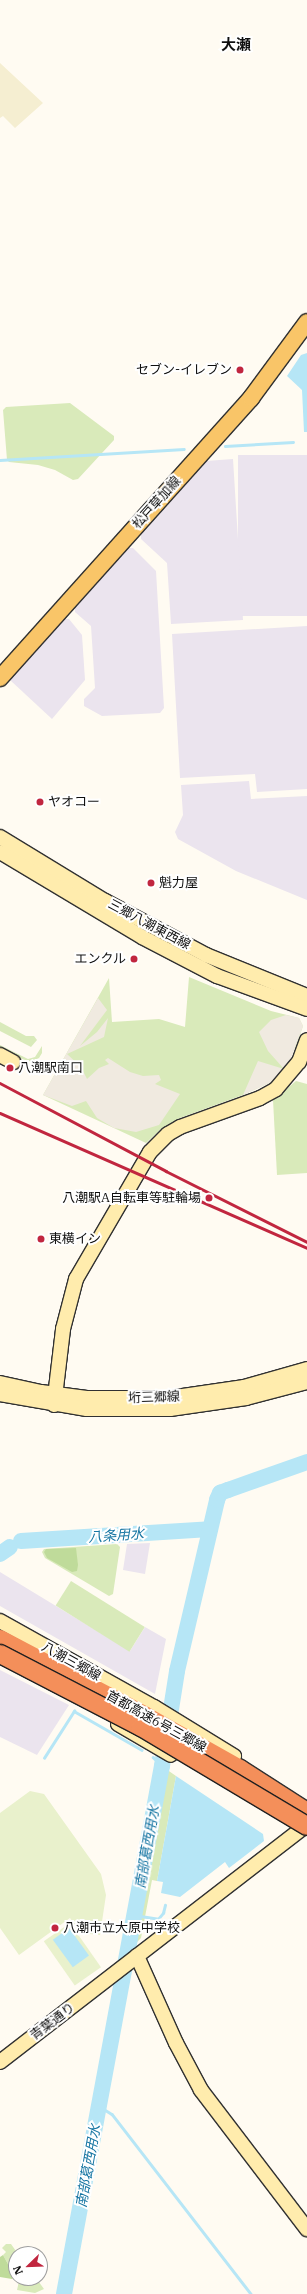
<!DOCTYPE html>
<html>
<head>
<meta charset="utf-8">
<style>
	body { margin:0 }
	#map { position:relative; width:307px; height:2294px; overflow:hidden; background:#fffbf2; font-family:"IBM Plex Serif","Noto Sans JP",serif }
	div>[style] { position:absolute }
	.industrial>* { inset:0; background:#ebe4ee; transform-origin:0 0 }
	.farmland>* { inset:0; background:#f5eed1 }
	.green>* { inset:0; background:#d9eaba; transform-origin:0 0 }
	.forest>* { inset:0; background:#bfdb9a }
	.pitch>* { inset:0; background:#e9f1cc; transform-origin:0 0 }
	.plaza>* { inset:0; background:#f0eae0 }
	.water>* { inset:0; background:#b6e6f6; transform-origin:0 0 }
	.stream>* { height:2.5px; margin:-1.25px; padding:0 1.25px; transform-origin:1.25px; border-radius:1.25px; background:#b6e6f6 }
	.river>* { height:16px; margin:-8px; padding:0 8px; transform-origin:8px; border-radius:8px; background:#b6e6f6 }
	.roads { filter:drop-shadow(1px 0 #313131) drop-shadow(-1px 0 #313131) drop-shadow(0 1px #313131) drop-shadow(0 -1px #313131) }
	.secondary>* { height:14px; margin:-7px; padding:0 7px; transform-origin:7px; border-radius:7px; background:#ffecad }
	.primary>* { height:16px; margin:-8px; padding:0 8px; transform-origin:8px; border-radius:8px; background:#f9c568 }
	.highway>* { height:18px; margin:-9px; padding:0 9px; transform-origin:9px; border-radius:9px; background:#f48f5a }
	.rail>* { height:2.5px; margin:-1.25px; padding:0 1.25px; transform-origin:1.25px; border-radius:1.25px; background:#c1263f }
	.bridges { filter:drop-shadow(1px 0 #202020) drop-shadow(-1px 0 #202020) drop-shadow(0 1px #202020) drop-shadow(0 -1px #202020) }
	.highway-bridge>* { height:18px; margin:-9px; padding:0 9px; transform-origin:9px; border-radius:9px; background:#f48f5a }
	.dots>* { width:11px; height:11px; translate:-50% -50%; box-sizing:border-box; border:2px solid #fff; border-radius:50% }
	span { translate:-50% -50%; white-space:nowrap; text-align:center; line-height:1.15; -webkit-text-stroke:4px #fff; paint-order:stroke }
	.poi-label { font-size:13px; color:#0f0f0f }
	.right { translate:-100% -50%; text-align:right }
	.left { translate:0 -50%; text-align:left }
	.street-label { font-size:13px; color:#0f0f0f }
	.water-label { font-size:14px; color:#1776a3; font-style:italic }
	.quarter-label { font-size:15px; color:#0f0f0f; font-weight:700 }
	.north { position:absolute; left:8px; top:2246px; width:40px; height:40px; box-sizing:border-box; background:#fff; border:1px solid #9f9f9f; border-radius:50%; rotate:247deg; font-size:11px; font-weight:700; line-height:16px; text-align:center; color:#0f0f0f }
	.north::after { content:''; display:block; margin:auto; width:14px; height:18px; background:#c1263f; clip-path:polygon(50% 0,100% 100%,50% 72%,0 100%) }
</style>
</head>
<body>
<div id="map">
	<div class="industrial">
		<i style="left:307px;top:455px;width:161px;height:69px;rotate:90deg"></i>
		<i style="clip-path:polygon(233px 459px,243px 620px,171px 624px,167px 563px,141px 539px,141px 532px,206px 461px)"></i>
		<i style="clip-path:polygon(126px 548px,133px 548px,156px 571px,164px 708px,160px 713px,102px 716px,84px 706px,84px 699px,95px 688px,91px 626px,75px 612px,75px 606px)"></i>
		<i style="clip-path:polygon(62px 619px,69px 619px,82px 635px,85px 680px,52px 719px,10px 680px)"></i>
		<i style="clip-path:polygon(307px 626px,307px 789px,257px 792px,255px 774px,180px 778px,172px 634px)"></i>
		<i style="clip-path:polygon(249px 781px,251px 799px,307px 796px,307px 900px,236px 871px,178px 839px,175px 832px,183px 815px,181px 785px)"></i>
		<i style="clip-path:polygon(150px 1543px,145px 1574px,123px 1570px,127px 1544px)"></i>
		<i style="clip-path:polygon(0 1572px,130px 1651px,145px 1627px,166px 1639px,155px 1694px,0 1606px)"></i>
		<i style="clip-path:polygon(0 1670px,69px 1705px,37px 1755px,0 1737px)"></i>
	</div>
	<div class="farmland">
		<i style="clip-path:polygon(0 63px,43px 103px,15px 128px,3px 116px,0 118px)"></i>
	</div>
	<div class="green">
		<i style="clip-path:polygon(70px 403px,114px 436px,114px 440px,78px 479px,73px 480px,55px 470px,38px 465px,9px 462px,7px 460px,3px 410px,6px 407px)"></i>
		<i style="clip-path:polygon(189px 977px,271px 1011px,299px 1018px,303px 1026px,297px 1044px,284px 1069px,271px 1082px,243px 1095px,180px 1118px,160px 1130px,146px 1143px,43px 1095px,109px 978px,112px 1022px,159px 1019px,185px 1027px)"></i>
		<i style="clip-path:polygon(0 1022px,26px 1036px,34px 1036px,37px 1040px,31px 1047px,0 1031px)"></i>
		<i style="clip-path:polygon(0 1045px,28px 1059px,35px 1057px,42px 1046px,42px 1053px,39px 1058px,30px 1062px,0 1050px)"></i>
		<i style="clip-path:polygon(296px 1081px,307px 1084px,307px 1173px,277px 1175px,273px 1100px)"></i>
		<i style="clip-path:polygon(117px 1544px,120px 1547px,113px 1594px,109px 1596px,45px 1558px,42px 1552px,44px 1549px)"></i>
		<i style="left:71px;top:1581px;width:87px;height:29px;rotate:32deg"></i>
		<i style="clip-path:polygon(166px 1769px,176px 1776px,157px 1881px,152px 1880px,141px 1938px,134px 1945px)"></i>
		<i style="clip-path:polygon(6px 2244px,11px 2244px,18px 2254px,16px 2254px,16px 2278px,36px 2278px,44px 2289px,35px 2293px,17px 2290px,19px 2281px,12px 2279px,13px 2273px,3px 2255px,6px 2252px,2px 2248px)"></i>
	</div>
	<div class="forest">
		<i style="clip-path:polygon(76px 1548px,78px 1565px,77px 1571px,72px 1572px,47px 1558px,44px 1552px,46px 1549px)"></i>
		<i style="clip-path:polygon(3px 2255px,13px 2273px,12px 2279px,0 2277px,0 2257px)"></i>
	</div>
	<div class="pitch">
		<i style="clip-path:polygon(30px 1791px,44px 1794px,101px 1874px,106px 1895px,100px 1935px,80px 1933px,70px 1918px,19px 1955px,0 1928px,0 1813px)"></i>
		<i style="left:70px;top:1923px;width:54px;height:32px;rotate:55deg"></i>
	</div>
	<div class="plaza">
		<i style="clip-path:polygon(98px 998px,107px 1010px,80px 1046px,97px 1032px,108px 1018px,104px 1037px,67px 1054px,81px 1067px,87px 1079px,99px 1068px,109px 1064px,105px 1060px,108px 1058px,130px 1072px,143px 1076px,159px 1075px,161px 1080px,155px 1084px,180px 1094px,159px 1125px,136px 1132px,114px 1128px,97px 1118px,86px 1101px,72px 1106px,43px 1095px)"></i>
		<i style="clip-path:polygon(286px 1015px,299px 1018px,303px 1026px,291px 1058px,284px 1069px,271px 1082px,243px 1095px,258px 1061px,284px 1069px,268px 1051px,259px 1032px,271px 1020px)"></i>
	</div>
	<div class="water">
		<i style="clip-path:polygon(307px 353px,307px 432px,304px 432px,302px 390px,287px 376px,301px 355px)"></i>
		<i style="clip-path:polygon(176px 1776px,263px 1834px,264px 1841px,229px 1868px,225px 1862px,180px 1897px,161px 1893px,163px 1882px,157px 1881px)"></i>
		<i style="left:69px;top:1928px;width:34px;height:20px;rotate:54deg"></i>
	</div>
	<div class="stream">
		<i style="left:225px;top:446px;width:68px;rotate:-3.4deg"></i>
		<i style="left:0;top:460px;width:184px;rotate:-3.4deg"></i>
		<i style="left:153px;top:1757px;width:13px;rotate:45deg"></i>
		<i style="left:44px;top:1758px;width:56px;rotate:-57.4deg"></i>
		<i style="left:74px;top:1711px;width:78px;rotate:29.8deg"></i>
		<i style="left:134px;top:1915px;width:24px;rotate:9deg"></i>
		<i style="left:158px;top:1919px;width:8px;rotate:-50deg"></i>
		<i style="left:163px;top:1913px;width:8px;rotate:-76deg"></i>
		<i style="left:99px;top:2106px;width:15px;rotate:32deg"></i>
		<i style="left:112px;top:2114px;width:227px;rotate:52.3deg"></i>
	</div>
	<div class="river">
		<i style="left:21px;top:1541px;width:189px;rotate:-3.6deg"></i>
		<i style="left:0;top:1554px;width:12px;rotate:-35deg"></i>
		<i style="left:64px;top:2294px;width:537px;rotate:-79.49deg"></i>
		<i style="left:162px;top:1766px;width:96px;rotate:-81deg"></i>
		<i style="left:177px;top:1671px;width:176px;rotate:-76.8deg"></i>
		<i style="left:217px;top:1500px;width:8px;rotate:-67deg"></i>
		<i style="left:220px;top:1493px;width:9px;rotate:-21deg"></i>
		<i style="left:228px;top:1490px;width:84px;rotate:-19.5deg"></i>
	</div>
	<div class="roads">
		<div class="secondary">
			<i style="left:0;top:837px;width:123px;rotate:31.4deg"></i>
			<i style="left:105px;top:901px;width:115px;rotate:28.1deg"></i>
			<i style="left:206px;top:955px;width:109px;rotate:22.1deg"></i>
			<i style="left:0;top:852px;width:165px;rotate:30.9deg"></i>
			<i style="left:142px;top:937px;width:85px;rotate:27.5deg"></i>
			<i style="left:217px;top:976px;width:96px;rotate:20.1deg"></i>
			<i style="left:0;top:1055px;width:15px;rotate:28deg"></i>
			<i style="left:0;top:1383px;width:42px;rotate:12.4deg"></i>
			<i style="left:41px;top:1392px;width:46px;rotate:7.4deg"></i>
			<i style="left:87px;top:1398px;width:82px"></i>
			<i style="left:169px;top:1398px;width:76px;rotate:-8.3deg"></i>
			<i style="left:244px;top:1387px;width:66px;rotate:-15.9deg"></i>
			<i style="left:0;top:1394px;width:88px;rotate:9.8deg"></i>
			<i style="left:87px;top:1409px;width:83px"></i>
			<i style="left:170px;top:1409px;width:77px;rotate:-8.2deg"></i>
			<i style="left:246px;top:1398px;width:63px;rotate:-14.7deg"></i>
			<i style="left:54px;top:1405px;width:77px;rotate:-83.2deg"></i>
			<i style="left:63px;top:1329px;width:52px;rotate:-75.4deg"></i>
			<i style="left:76px;top:1279px;width:147px;rotate:-59.8deg"></i>
			<i style="left:150px;top:1152px;width:25px;rotate:-45deg"></i>
			<i style="left:168px;top:1134px;width:14px;rotate:-30deg"></i>
			<i style="left:180px;top:1127px;width:85px;rotate:-19.9deg"></i>
			<i style="left:260px;top:1098px;width:18px;rotate:-29deg"></i>
			<i style="left:276px;top:1089px;width:35px;rotate:-50deg"></i>
			<i style="left:299px;top:1062px;width:23px;rotate:-70deg"></i>
			<i style="left:0;top:1621px;width:176px;rotate:29.2deg"></i>
			<i style="left:154px;top:1707px;width:94px;rotate:31.5deg"></i>
			<i style="left:118px;top:1724px;width:61px;rotate:30.3deg"></i>
			<i style="left:137px;top:1956px;width:95px;rotate:65.9deg"></i>
			<i style="left:176px;top:2043px;width:53px;rotate:62deg"></i>
			<i style="left:201px;top:2090px;width:175px;rotate:52.7deg"></i>
			<i style="left:0;top:2062px;width:388px;rotate:-37.7deg"></i>
		</div>
		<div class="primary">
			<i style="left:0;top:678px;width:376px;rotate:-48.1deg"></i>
			<i style="left:251px;top:398px;width:94px;rotate:-53.6deg"></i>
		</div>
		<div class="highway">
			<i style="left:0;top:1639px;width:165px;rotate:27.8deg"></i>
			<i style="left:146px;top:1716px;width:108px;rotate:29.4deg"></i>
			<i style="left:240px;top:1769px;width:80px;rotate:32.7deg"></i>
		</div>
	</div>
	<div class="rail">
		<i style="left:0;top:1083px;width:188px;rotate:27.9deg"></i>
		<i style="left:166px;top:1171px;width:158px;rotate:26.7deg"></i>
		<i style="left:0;top:1113px;width:335px;rotate:23.7deg"></i>
	</div>
	<div class="bridges">
		<div class="highway-bridge">
			<i style="left:0;top:1654px;width:159px;rotate:27.4deg"></i>
			<i style="left:141px;top:1727px;width:193px;rotate:30.8deg"></i>
		</div>
	</div>
	<div class="dots">
		<i style="left:240px;top:370px;background:#c1263f"></i>
		<i style="left:40px;top:802px;background:#c1263f"></i>
		<i style="left:151px;top:883px;background:#c1263f"></i>
		<i style="left:134px;top:959px;background:#c1263f"></i>
		<i style="left:10px;top:1068px;background:#c1263f"></i>
		<i style="left:209px;top:1198px;background:#c1263f"></i>
		<i style="left:41px;top:1239px;background:#c1263f"></i>
		<i style="left:55px;top:1928px;background:#c1263f"></i>
	</div>
	<div class="poi-label">
		<span class="right" style="left:232px;top:370px">セブン-イレブン</span>
		<span class="left" style="left:48px;top:802px">ヤオコー</span>
		<span class="left" style="left:159px;top:883px">魁力屋</span>
		<span class="right" style="left:126px;top:959px">エンクル</span>
		<span class="left" style="left:18px;top:1068px">八潮駅南口</span>
		<span class="right" style="left:201px;top:1198px">八潮駅A自転車等駐輪場</span>
		<span class="left" style="left:49px;top:1239px">東横イン</span>
		<span class="left" style="left:63px;top:1928px">八潮市立大原中学校</span>
	</div>
	<div class="street-label">
		<span style="left:157px;top:503px;rotate:-48deg">松戸草加線</span>
		<span style="left:149px;top:925px;rotate:28deg">三郷八潮東西線</span>
		<span style="left:154px;top:1398px;rotate:-2deg">垳三郷線</span>
		<span style="left:71px;top:1662px;rotate:29deg">八潮三郷線</span>
		<span style="left:156px;top:1722px;rotate:29deg">首都高速6号三郷線</span>
		<span style="left:53px;top:2022px;rotate:-37deg">青葉通り</span>
	</div>
	<div class="water-label">
		<span style="left:116px;top:1535px;rotate:-4deg">八条用水</span>
		<span style="left:147px;top:1847px;rotate:-80deg">南部葛西用水</span>
		<span style="left:88px;top:2166px;rotate:-80deg">南部葛西用水</span>
	</div>
	<div class="quarter-label">
		<span style="left:236px;top:45px">大瀬</span>
	</div>
	<div class="north">N</div>
</div>
</body>
</html>
